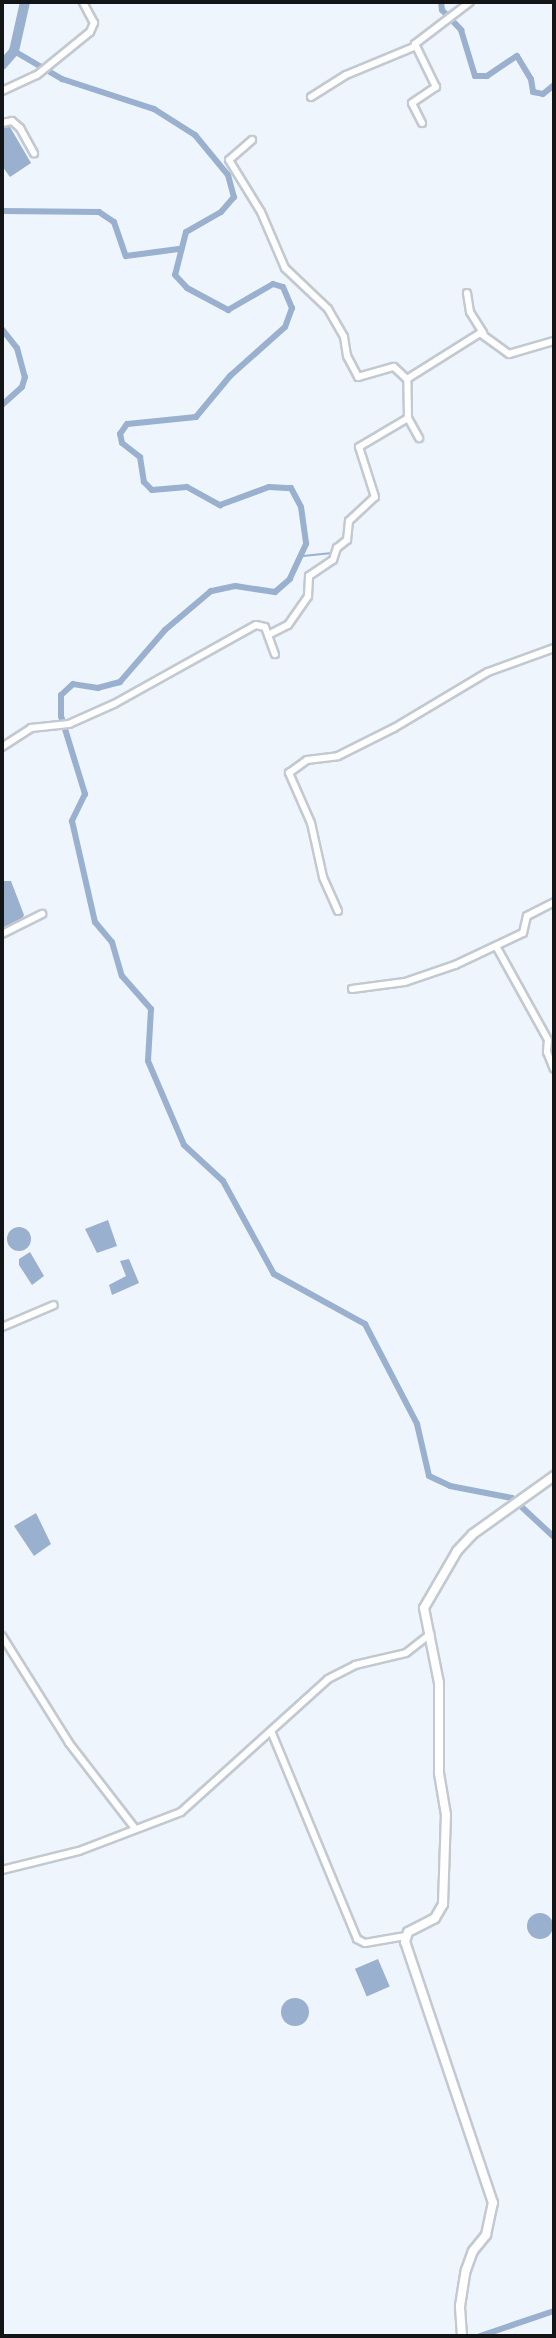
<!DOCTYPE html>
<html>
<head>
<meta charset="utf-8">
<style>
	body { margin:0 }
	#map { position:relative; width:556px; height:2338px; overflow:hidden; background:#eff5fc; font-family:Merriweather,serif }
	div>[style] { position:absolute }
	.water>* { inset:0; background:#9ab0cf; transform-origin:0 0 }
	.round { border-radius:50% }
	.stream>* { height:2px; margin:-1px; padding:0 1px; transform-origin:1px; border-radius:1px; background:#9ab0cf }
	.canal>* { height:6px; margin:-3px; padding:0 3px; transform-origin:3px; border-radius:3px; background:#9ab0cf }
	.river>* { height:10px; margin:-5px; padding:0 5px; transform-origin:5px; border-radius:5px; background:#9ab0cf }
	.roads { filter:drop-shadow(2px 0 #c3c9d0) drop-shadow(-2px 0 #c3c9d0) drop-shadow(0 2px #c3c9d0) drop-shadow(0 -2px #c3c9d0) }
	.minor>* { height:6px; margin:-3px; padding:0 3px; transform-origin:3px; border-radius:3px; background:#fff }
	.major>* { height:8px; margin:-4px; padding:0 4px; transform-origin:4px; border-radius:4px; background:#fff }
	span { translate:-50% -50%; white-space:nowrap; text-align:center; line-height:1.15; -webkit-text-stroke:7px #fff; paint-order:stroke }
	.frame { position:absolute; inset:0; border:4px solid #121416; pointer-events:none }
</style>
</head>
<body>
<div id="map">
	<div class="water">
		<i style="clip-path:polygon(10px 127px,31px 163px,10px 177px,2px 166px,2px 128px)"></i>
		<i style="clip-path:polygon(2px 881px,11px 881px,24px 915px,21px 921px,2px 928px)"></i>
		<i style="clip-path:polygon(108px 1220px,117px 1246px,97px 1253px,85px 1229px)"></i>
		<i class="round" style="left:7px;top:1227px;width:24px;height:24px"></i>
		<i style="clip-path:polygon(30px 1252px,44px 1276px,32px 1285px,19px 1265px,19px 1259px)"></i>
		<i style="clip-path:polygon(129px 1259px,139px 1283px,112px 1295px,109px 1285px,126px 1276px,120px 1261px)"></i>
		<i style="clip-path:polygon(36px 1513px,51px 1544px,34px 1556px,14px 1526px)"></i>
		<i class="round" style="left:527px;top:1913px;width:26px;height:26px"></i>
		<i style="left:378px;top:1959px;width:30px;height:25px;rotate:67deg"></i>
		<i class="round" style="left:281px;top:1998px;width:28px;height:28px"></i>
	</div>
	<div class="stream">
		<i style="left:303px;top:556px;width:29px;rotate:-6deg"></i>
	</div>
	<div class="canal">
		<i style="left:441px;top:2px;width:8px;rotate:83deg"></i>
		<i style="left:442px;top:10px;width:28px;rotate:46deg"></i>
		<i style="left:461px;top:30px;width:48px;rotate:73.1deg"></i>
		<i style="left:475px;top:76px;width:12px"></i>
		<i style="left:487px;top:76px;width:36px;rotate:-34deg"></i>
		<i style="left:517px;top:56px;width:27px;rotate:59deg"></i>
		<i style="left:531px;top:79px;width:13px;rotate:81deg"></i>
		<i style="left:533px;top:92px;width:10px;rotate:11deg"></i>
		<i style="left:543px;top:94px;width:14px;rotate:-39deg"></i>
		<i style="left:14px;top:51px;width:56px;rotate:30.3deg"></i>
		<i style="left:62px;top:79px;width:97px;rotate:18.1deg"></i>
		<i style="left:154px;top:109px;width:49px;rotate:32.4deg"></i>
		<i style="left:195px;top:135px;width:52px;rotate:50.5deg"></i>
		<i style="left:228px;top:175px;width:23px;rotate:75deg"></i>
		<i style="left:234px;top:197px;width:20px;rotate:131deg"></i>
		<i style="left:221px;top:212px;width:40px;rotate:150.3deg"></i>
		<i style="left:186px;top:232px;width:44px;rotate:104.3deg"></i>
		<i style="left:175px;top:275px;width:18px;rotate:47deg"></i>
		<i style="left:187px;top:288px;width:47px;rotate:28.2deg"></i>
		<i style="left:228px;top:310px;width:52px;rotate:-30deg"></i>
		<i style="left:273px;top:284px;width:10px;rotate:17deg"></i>
		<i style="left:283px;top:287px;width:23px;rotate:67deg"></i>
		<i style="left:292px;top:308px;width:20px;rotate:110deg"></i>
		<i style="left:285px;top:327px;width:74px;rotate:138.3deg"></i>
		<i style="left:230px;top:376px;width:53px;rotate:129.7deg"></i>
		<i style="left:196px;top:417px;width:69px;rotate:174.2deg"></i>
		<i style="left:127px;top:424px;width:12px;rotate:125deg"></i>
		<i style="left:120px;top:434px;width:9px;rotate:77deg"></i>
		<i style="left:122px;top:443px;width:23px;rotate:38deg"></i>
		<i style="left:140px;top:457px;width:25px;rotate:81deg"></i>
		<i style="left:144px;top:482px;width:11px;rotate:45deg"></i>
		<i style="left:152px;top:490px;width:35px;rotate:-5deg"></i>
		<i style="left:187px;top:487px;width:38px;rotate:29deg"></i>
		<i style="left:220px;top:505px;width:52px;rotate:-20.2deg"></i>
		<i style="left:269px;top:487px;width:22px;rotate:3deg"></i>
		<i style="left:291px;top:488px;width:21px;rotate:62deg"></i>
		<i style="left:301px;top:507px;width:37px;rotate:82deg"></i>
		<i style="left:306px;top:544px;width:38px;rotate:115deg"></i>
		<i style="left:290px;top:579px;width:20px;rotate:139deg"></i>
		<i style="left:275px;top:592px;width:40px;rotate:-171.5deg"></i>
		<i style="left:235px;top:586px;width:25px;rotate:168deg"></i>
		<i style="left:211px;top:591px;width:60px;rotate:139.7deg"></i>
		<i style="left:165px;top:630px;width:69px;rotate:130.9deg"></i>
		<i style="left:120px;top:682px;width:23px;rotate:165deg"></i>
		<i style="left:98px;top:688px;width:25px;rotate:-171deg"></i>
		<i style="left:73px;top:684px;width:16px;rotate:137deg"></i>
		<i style="left:61px;top:695px;width:21px;rotate:90deg"></i>
		<i style="left:61px;top:716px;width:82px;rotate:72.9deg"></i>
		<i style="left:85px;top:794px;width:30px;rotate:116deg"></i>
		<i style="left:72px;top:821px;width:104px;rotate:77.2deg"></i>
		<i style="left:95px;top:922px;width:26px;rotate:50deg"></i>
		<i style="left:112px;top:942px;width:35px;rotate:74deg"></i>
		<i style="left:122px;top:976px;width:44px;rotate:48.7deg"></i>
		<i style="left:151px;top:1009px;width:52px;rotate:93.3deg"></i>
		<i style="left:148px;top:1061px;width:91px;rotate:66.8deg"></i>
		<i style="left:184px;top:1145px;width:53px;rotate:42.7deg"></i>
		<i style="left:223px;top:1181px;width:106px;rotate:61.3deg"></i>
		<i style="left:274px;top:1274px;width:104px;rotate:28.8deg"></i>
		<i style="left:365px;top:1324px;width:113px;rotate:62.5deg"></i>
		<i style="left:417px;top:1424px;width:53px;rotate:77deg"></i>
		<i style="left:429px;top:1476px;width:23px;rotate:25deg"></i>
		<i style="left:450px;top:1486px;width:63px;rotate:11deg"></i>
		<i style="left:512px;top:1498px;width:57px;rotate:42.9deg"></i>
		<i style="left:2px;top:211px;width:97px;rotate:0.6deg"></i>
		<i style="left:99px;top:212px;width:18px;rotate:34deg"></i>
		<i style="left:114px;top:222px;width:36px;rotate:71deg"></i>
		<i style="left:126px;top:256px;width:53px;rotate:-7.5deg"></i>
		<i style="left:2px;top:329px;width:24px;rotate:52deg"></i>
		<i style="left:17px;top:348px;width:30px;rotate:75deg"></i>
		<i style="left:25px;top:377px;width:10px;rotate:107deg"></i>
		<i style="left:22px;top:387px;width:27px;rotate:138deg"></i>
		<i style="left:480px;top:2336px;width:78px;rotate:-18.7deg"></i>
	</div>
	<div class="river">
		<i style="left:2px;top:65px;width:18px;rotate:-49deg"></i>
		<i style="left:14px;top:51px;width:50px;rotate:-77.3deg"></i>
	</div>
	<div class="roads">
		<div class="minor">
			<i style="left:2px;top:91px;width:38px;rotate:-25deg"></i>
			<i style="left:37px;top:75px;width:68px;rotate:-39.1deg"></i>
			<i style="left:90px;top:32px;width:10px;rotate:-66deg"></i>
			<i style="left:94px;top:23px;width:24px;rotate:-118deg"></i>
			<i style="left:311px;top:97px;width:41px;rotate:-32.2deg"></i>
			<i style="left:346px;top:75px;width:74px;rotate:-22.4deg"></i>
			<i style="left:2px;top:123px;width:10px;rotate:-11deg"></i>
			<i style="left:12px;top:121px;width:11px;rotate:41deg"></i>
			<i style="left:20px;top:128px;width:29px;rotate:61deg"></i>
			<i style="left:422px;top:123px;width:22px;rotate:-117deg"></i>
			<i style="left:412px;top:103px;width:29px;rotate:-34deg"></i>
			<i style="left:436px;top:87px;width:48px;rotate:-116deg"></i>
			<i style="left:415px;top:44px;width:69px;rotate:-37.4deg"></i>
			<i style="left:252px;top:140px;width:30px;rotate:139deg"></i>
			<i style="left:229px;top:160px;width:61px;rotate:58.4deg"></i>
			<i style="left:261px;top:212px;width:61px;rotate:66.8deg"></i>
			<i style="left:285px;top:268px;width:59px;rotate:43.6deg"></i>
			<i style="left:328px;top:309px;width:32px;rotate:60deg"></i>
			<i style="left:344px;top:337px;width:19px;rotate:81deg"></i>
			<i style="left:347px;top:356px;width:24px;rotate:62deg"></i>
			<i style="left:358px;top:377px;width:37px;rotate:-16deg"></i>
			<i style="left:394px;top:367px;width:18px;rotate:43deg"></i>
			<i style="left:467px;top:293px;width:19px;rotate:81deg"></i>
			<i style="left:470px;top:312px;width:25px;rotate:58deg"></i>
			<i style="left:408px;top:418px;width:23px;rotate:61deg"></i>
			<i style="left:268px;top:635px;width:22px;rotate:-27deg"></i>
			<i style="left:288px;top:625px;width:35px;rotate:-55deg"></i>
			<i style="left:308px;top:596px;width:20px;rotate:-87deg"></i>
			<i style="left:309px;top:576px;width:29px;rotate:-34deg"></i>
			<i style="left:333px;top:560px;width:13px;rotate:-72deg"></i>
			<i style="left:337px;top:548px;width:13px;rotate:-39deg"></i>
			<i style="left:347px;top:540px;width:19px;rotate:-84deg"></i>
			<i style="left:349px;top:521px;width:35px;rotate:-43deg"></i>
			<i style="left:375px;top:497px;width:52px;rotate:-107.7deg"></i>
			<i style="left:359px;top:447px;width:57px;rotate:-30.6deg"></i>
			<i style="left:408px;top:418px;width:39px;rotate:-91deg"></i>
			<i style="left:407px;top:379px;width:86px;rotate:-32.2deg"></i>
			<i style="left:480px;top:333px;width:36px;rotate:36deg"></i>
			<i style="left:509px;top:354px;width:47px;rotate:-16.1deg"></i>
			<i style="left:2px;top:747px;width:35px;rotate:-33deg"></i>
			<i style="left:31px;top:728px;width:38px;rotate:-6deg"></i>
			<i style="left:69px;top:724px;width:49px;rotate:-24deg"></i>
			<i style="left:114px;top:704px;width:162px;rotate:-29.1deg"></i>
			<i style="left:256px;top:625px;width:9px;rotate:13deg"></i>
			<i style="left:265px;top:627px;width:29px;rotate:70deg"></i>
			<i style="left:338px;top:911px;width:37px;rotate:-114deg"></i>
			<i style="left:323px;top:877px;width:55px;rotate:-102.5deg"></i>
			<i style="left:311px;top:823px;width:55px;rotate:-113.7deg"></i>
			<i style="left:289px;top:773px;width:22px;rotate:-36deg"></i>
			<i style="left:307px;top:760px;width:31px;rotate:-7deg"></i>
			<i style="left:338px;top:756px;width:63px;rotate:-26.6deg"></i>
			<i style="left:394px;top:728px;width:109px;rotate:-30.8deg"></i>
			<i style="left:488px;top:672px;width:70px;rotate:-20deg"></i>
			<i style="left:2px;top:934px;width:45px;rotate:-26.6deg"></i>
			<i style="left:496px;top:946px;width:107px;rotate:61deg"></i>
			<i style="left:548px;top:1040px;width:12px;rotate:95deg"></i>
			<i style="left:547px;top:1052px;width:18px;rotate:68deg"></i>
			<i style="left:352px;top:989px;width:53px;rotate:-7.5deg"></i>
			<i style="left:405px;top:982px;width:53px;rotate:-18.8deg"></i>
			<i style="left:455px;top:965px;width:75px;rotate:-25.2deg"></i>
			<i style="left:523px;top:933px;width:17px;rotate:-77deg"></i>
			<i style="left:527px;top:916px;width:30px;rotate:-27deg"></i>
			<i style="left:2px;top:1327px;width:56px;rotate:-22.9deg"></i>
			<i style="left:2px;top:1636px;width:126px;rotate:57.9deg"></i>
			<i style="left:69px;top:1743px;width:106px;rotate:52.3deg"></i>
			<i style="left:271px;top:1731px;width:225px;rotate:67.5deg"></i>
			<i style="left:357px;top:1939px;width:9px;rotate:27deg"></i>
			<i style="left:365px;top:1943px;width:41px;rotate:-9.9deg"></i>
			<i style="left:2px;top:1870px;width:79px;rotate:-13.9deg"></i>
			<i style="left:79px;top:1851px;width:109px;rotate:-20.9deg"></i>
			<i style="left:181px;top:1812px;width:198px;rotate:-42.1deg"></i>
			<i style="left:328px;top:1679px;width:30px;rotate:-27deg"></i>
			<i style="left:355px;top:1665px;width:52px;rotate:-13.2deg"></i>
			<i style="left:406px;top:1653px;width:31px;rotate:-38deg"></i>
		</div>
		<div class="major">
			<i style="left:462px;top:2336px;width:30px;rotate:-94deg"></i>
			<i style="left:460px;top:2306px;width:36px;rotate:-81deg"></i>
			<i style="left:466px;top:2270px;width:20px;rotate:-70deg"></i>
			<i style="left:473px;top:2251px;width:21px;rotate:-51deg"></i>
			<i style="left:486px;top:2235px;width:33px;rotate:-78deg"></i>
			<i style="left:493px;top:2203px;width:275px;rotate:-108.6deg"></i>
			<i style="left:405px;top:1942px;width:10px;rotate:-73deg"></i>
			<i style="left:408px;top:1932px;width:30px;rotate:-27deg"></i>
			<i style="left:435px;top:1918px;width:16px;rotate:-60deg"></i>
			<i style="left:443px;top:1904px;width:89px;rotate:-88.1deg"></i>
			<i style="left:446px;top:1815px;width:43px;rotate:-99.5deg"></i>
			<i style="left:439px;top:1773px;width:90px;rotate:-90deg"></i>
			<i style="left:439px;top:1683px;width:76px;rotate:-101.3deg"></i>
			<i style="left:424px;top:1608px;width:66px;rotate:-59.9deg"></i>
			<i style="left:457px;top:1551px;width:23px;rotate:-47deg"></i>
			<i style="left:473px;top:1534px;width:100px;rotate:-35.6deg"></i>
		</div>
	</div>
	<div class="frame"></div>
</div>
</body>
</html>
